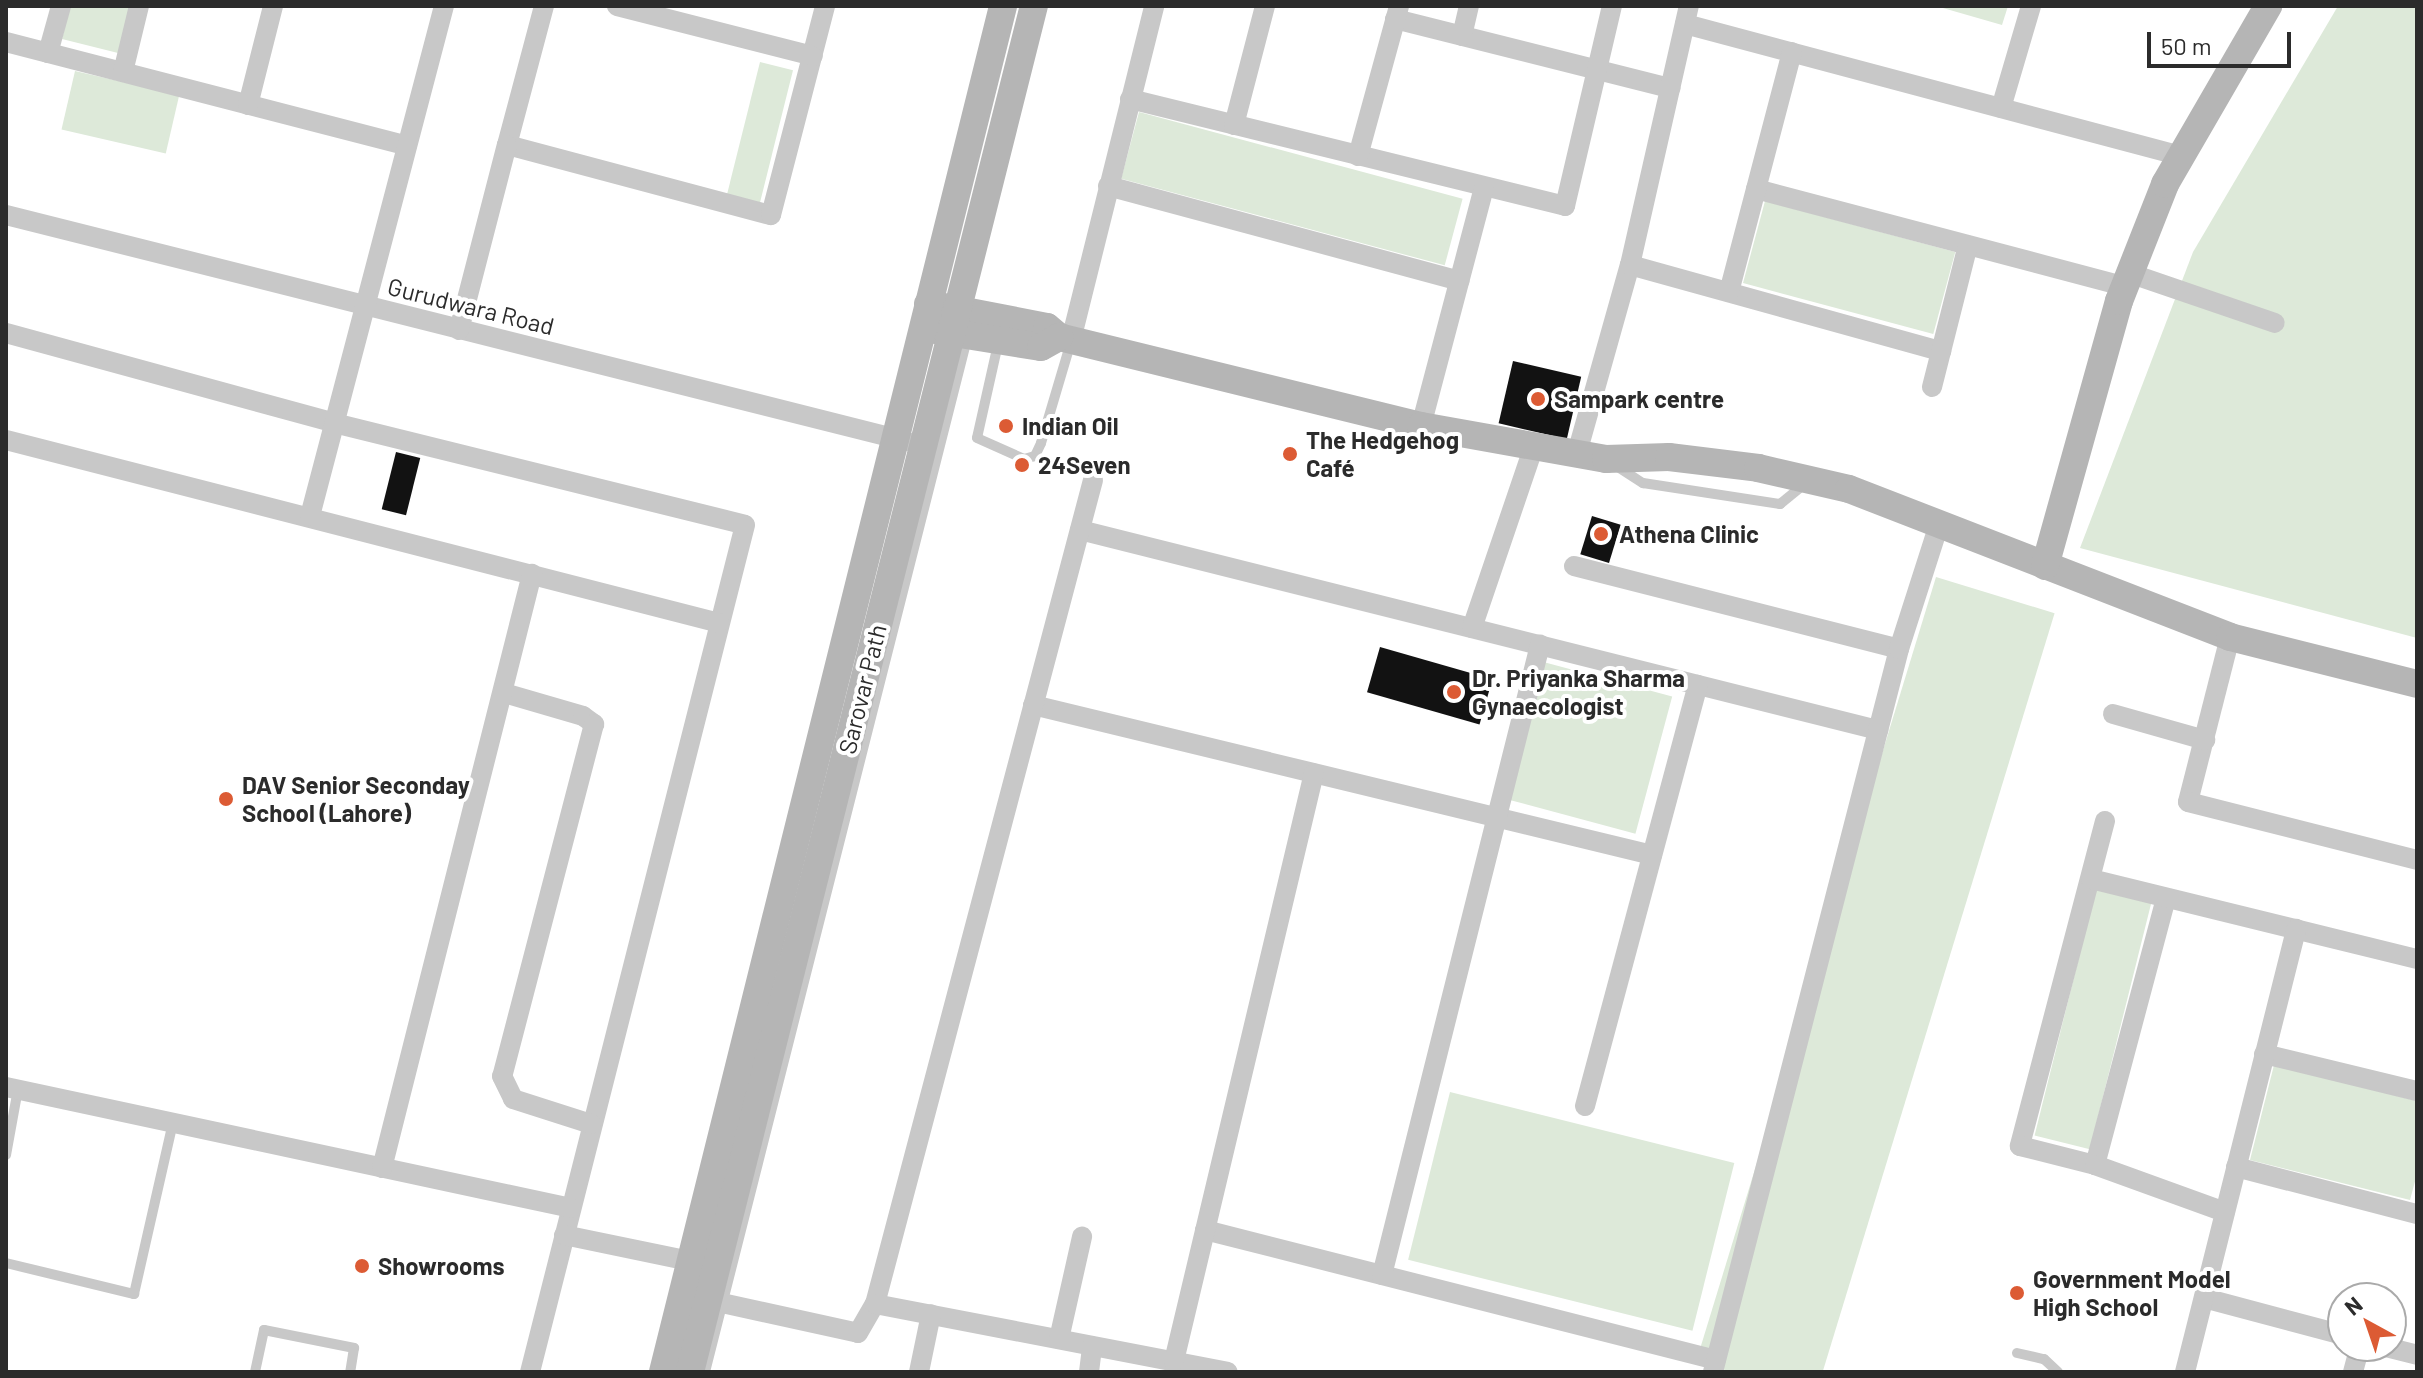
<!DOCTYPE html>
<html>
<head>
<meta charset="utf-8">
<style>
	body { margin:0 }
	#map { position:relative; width:2423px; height:1378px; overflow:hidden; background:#fff; font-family:Barlow,sans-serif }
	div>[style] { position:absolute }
	.green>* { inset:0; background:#dde9d9; transform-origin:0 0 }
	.building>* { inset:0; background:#121212; transform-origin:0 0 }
	.lane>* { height:10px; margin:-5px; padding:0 5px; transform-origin:5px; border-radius:5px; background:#c8c8c8 }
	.street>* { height:20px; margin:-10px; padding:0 10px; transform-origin:10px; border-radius:10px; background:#c8c8c8 }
	.secondary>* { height:28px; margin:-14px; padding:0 14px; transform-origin:14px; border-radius:14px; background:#b5b5b5 }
	.dots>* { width:22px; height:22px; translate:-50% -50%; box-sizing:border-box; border:4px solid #fff; border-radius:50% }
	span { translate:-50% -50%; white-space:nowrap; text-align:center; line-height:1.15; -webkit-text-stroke:8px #fff; paint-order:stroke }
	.street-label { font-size:24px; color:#2b2b2b }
	.poi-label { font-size:24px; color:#2b2b2b; font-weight:700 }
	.left { translate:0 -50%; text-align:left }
	.frame { position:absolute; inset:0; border:8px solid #2b2b2b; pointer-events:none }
	.north { position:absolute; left:2327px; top:1282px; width:80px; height:80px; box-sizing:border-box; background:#fff; border:2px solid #aaa; border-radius:50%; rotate:320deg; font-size:22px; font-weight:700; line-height:32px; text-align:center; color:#2b2b2b }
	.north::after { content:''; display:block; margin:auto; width:28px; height:36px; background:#dc5b34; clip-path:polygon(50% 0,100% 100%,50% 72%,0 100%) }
	.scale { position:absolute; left:2147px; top:32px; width:144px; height:36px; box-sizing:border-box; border:4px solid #2b2b2b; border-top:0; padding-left:10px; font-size:24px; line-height:28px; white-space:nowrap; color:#2b2b2b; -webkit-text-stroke:6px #fff; paint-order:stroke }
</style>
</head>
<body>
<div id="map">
	<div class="green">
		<i style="clip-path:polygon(70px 6px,134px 6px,122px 54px,62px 39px)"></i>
		<i style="clip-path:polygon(1936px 6px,2008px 6px,2002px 25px)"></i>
		<i style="clip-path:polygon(2338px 6px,2417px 6px,2417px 638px,2080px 548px,2193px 252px)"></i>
		<i style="left:760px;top:62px;width:34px;height:146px;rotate:14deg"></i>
		<i style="left:75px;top:71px;width:107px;height:60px;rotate:13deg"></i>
		<i style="left:1139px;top:112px;width:335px;height:69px;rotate:15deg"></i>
		<i style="left:1765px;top:201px;width:197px;height:85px;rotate:15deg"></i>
		<i style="left:1936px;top:577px;width:124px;height:820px;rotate:17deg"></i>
		<i style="left:1536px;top:660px;width:141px;height:142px;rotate:15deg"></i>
		<i style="left:2096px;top:889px;width:57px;height:254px;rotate:14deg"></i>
		<i style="clip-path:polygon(2274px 1065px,2417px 1101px,2417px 1174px,2410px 1200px,2250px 1160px)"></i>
		<i style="left:1450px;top:1092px;width:293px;height:173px;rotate:14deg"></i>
	</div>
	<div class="building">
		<i style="left:1513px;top:361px;width:70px;height:64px;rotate:13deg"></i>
		<i style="left:396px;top:452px;width:25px;height:59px;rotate:14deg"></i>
		<i style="left:1592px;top:516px;width:30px;height:40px;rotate:17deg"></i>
		<i style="left:1380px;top:647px;width:117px;height:47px;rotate:16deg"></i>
	</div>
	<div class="lane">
		<i style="left:998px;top:344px;width:96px;rotate:102.6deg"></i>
		<i style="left:977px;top:438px;width:51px;rotate:24.1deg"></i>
		<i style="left:1024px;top:459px;width:11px;rotate:-15deg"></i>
		<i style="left:1035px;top:456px;width:14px;rotate:-65deg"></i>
		<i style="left:1041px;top:443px;width:105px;rotate:-73.5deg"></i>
		<i style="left:1618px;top:467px;width:30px;rotate:33deg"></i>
		<i style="left:1643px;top:483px;width:139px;rotate:8.7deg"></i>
		<i style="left:1780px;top:504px;width:35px;rotate:-39deg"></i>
		<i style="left:6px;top:1155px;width:67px;rotate:-79.7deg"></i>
		<i style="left:6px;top:1263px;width:132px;rotate:13.6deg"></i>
		<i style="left:134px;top:1294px;width:175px;rotate:-77.2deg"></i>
		<i style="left:2017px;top:1353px;width:28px;rotate:13deg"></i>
		<i style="left:2044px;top:1359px;width:19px;rotate:43deg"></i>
		<i style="left:255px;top:1372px;width:43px;rotate:-77.9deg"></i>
		<i style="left:264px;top:1330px;width:92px;rotate:11.3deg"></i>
		<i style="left:354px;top:1348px;width:24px;rotate:99deg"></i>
		<i style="left:705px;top:1372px;width:1066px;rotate:-75.77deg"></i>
	</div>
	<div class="street">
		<i style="left:544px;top:6px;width:144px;rotate:104.9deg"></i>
		<i style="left:507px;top:145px;width:273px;rotate:14.9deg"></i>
		<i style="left:771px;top:215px;width:216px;rotate:-75.5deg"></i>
		<i style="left:617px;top:6px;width:202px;rotate:14.3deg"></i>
		<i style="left:1395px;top:19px;width:284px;rotate:14.1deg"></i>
		<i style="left:1685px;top:24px;width:513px;rotate:14.9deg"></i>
		<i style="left:1462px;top:36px;width:31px;rotate:-77deg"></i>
		<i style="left:6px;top:42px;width:414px;rotate:14.5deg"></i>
		<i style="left:48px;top:53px;width:49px;rotate:-74.5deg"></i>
		<i style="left:123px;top:72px;width:68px;rotate:-76.4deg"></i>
		<i style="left:1130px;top:99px;width:448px;rotate:13.8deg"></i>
		<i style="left:1565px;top:206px;width:205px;rotate:-76.8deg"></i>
		<i style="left:248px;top:105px;width:102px;rotate:-75.8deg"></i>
		<i style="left:2001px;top:108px;width:106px;rotate:-73.6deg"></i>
		<i style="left:1234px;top:125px;width:123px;rotate:-75.4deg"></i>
		<i style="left:1358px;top:156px;width:156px;rotate:-74.7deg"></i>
		<i style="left:1108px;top:186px;width:364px;rotate:15.1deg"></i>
		<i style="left:1756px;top:189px;width:381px;rotate:14.8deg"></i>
		<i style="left:6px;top:215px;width:928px;rotate:14.1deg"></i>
		<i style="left:1630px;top:265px;width:323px;rotate:15.5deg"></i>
		<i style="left:2129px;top:273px;width:154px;rotate:18.9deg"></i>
		<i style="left:1729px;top:292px;width:248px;rotate:-75.3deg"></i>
		<i style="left:459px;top:330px;width:191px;rotate:-75.5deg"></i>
		<i style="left:6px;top:333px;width:340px;rotate:15.3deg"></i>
		<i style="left:334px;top:423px;width:423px;rotate:13.9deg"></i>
		<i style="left:745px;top:525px;width:874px;rotate:104.24deg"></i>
		<i style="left:1071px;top:340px;width:344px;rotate:-76deg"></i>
		<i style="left:1932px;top:387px;width:146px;rotate:-75.8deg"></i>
		<i style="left:1421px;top:426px;width:246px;rotate:-75.2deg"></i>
		<i style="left:6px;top:440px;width:736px;rotate:14.39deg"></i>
		<i style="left:1577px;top:453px;width:195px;rotate:-74.3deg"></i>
		<i style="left:1630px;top:265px;width:266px;rotate:-77.2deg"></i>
		<i style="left:310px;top:516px;width:527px;rotate:-75.28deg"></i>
		<i style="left:1080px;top:530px;width:823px;rotate:14.07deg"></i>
		<i style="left:1574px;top:566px;width:335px;rotate:14.3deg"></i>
		<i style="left:1472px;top:628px;width:192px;rotate:-71.2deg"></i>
		<i style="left:2230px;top:637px;width:170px;rotate:104.3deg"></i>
		<i style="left:2188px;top:802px;width:236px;rotate:14.2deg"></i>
		<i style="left:504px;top:693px;width:82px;rotate:16.2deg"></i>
		<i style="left:583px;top:716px;width:14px;rotate:36deg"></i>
		<i style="left:594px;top:724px;width:364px;rotate:104.6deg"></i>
		<i style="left:502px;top:1076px;width:25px;rotate:64deg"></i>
		<i style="left:513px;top:1099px;width:82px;rotate:17.8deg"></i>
		<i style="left:1033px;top:705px;width:637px;rotate:13.62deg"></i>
		<i style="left:2113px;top:714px;width:96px;rotate:15.8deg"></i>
		<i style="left:2105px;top:821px;width:336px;rotate:104.7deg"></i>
		<i style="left:2020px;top:1146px;width:77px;rotate:14.2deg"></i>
		<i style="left:2095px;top:1165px;width:276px;rotate:-75.1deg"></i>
		<i style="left:2091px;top:879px;width:336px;rotate:13.8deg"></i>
		<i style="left:2264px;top:1054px;width:157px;rotate:13.6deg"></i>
		<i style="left:6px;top:1087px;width:578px;rotate:12.09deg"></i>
		<i style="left:1585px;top:1106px;width:436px;rotate:-75deg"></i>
		<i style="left:2095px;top:1165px;width:138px;rotate:19.9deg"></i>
		<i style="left:2236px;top:1167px;width:187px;rotate:14.6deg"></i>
		<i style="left:382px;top:1168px;width:613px;rotate:-75.83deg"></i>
		<i style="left:1205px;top:1230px;width:527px;rotate:14.27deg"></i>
		<i style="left:564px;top:1235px;width:129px;rotate:11.7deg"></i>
		<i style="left:1382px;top:1275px;width:650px;rotate:-75.92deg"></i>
		<i style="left:2204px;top:1298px;width:144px;rotate:14.9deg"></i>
		<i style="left:722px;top:1303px;width:139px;rotate:12.4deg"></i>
		<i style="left:858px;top:1333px;width:34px;rotate:-60deg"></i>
		<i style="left:875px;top:1304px;width:852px;rotate:-75.18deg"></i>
		<i style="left:875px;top:1304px;width:359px;rotate:10.9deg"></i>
		<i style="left:1059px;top:1339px;width:105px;rotate:-77.3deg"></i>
		<i style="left:2382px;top:1346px;width:36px;rotate:14deg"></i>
		<i style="left:1174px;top:1361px;width:604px;rotate:-76.61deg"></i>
		<i style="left:919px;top:1372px;width:59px;rotate:-78.3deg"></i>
		<i style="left:1089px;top:1372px;width:26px;rotate:-83deg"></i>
		<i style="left:1713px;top:1372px;width:747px;rotate:-75.57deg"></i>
		<i style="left:1899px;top:649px;width:134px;rotate:-72.2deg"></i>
		<i style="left:2185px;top:1372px;width:457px;rotate:-75.9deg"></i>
		<i style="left:2353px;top:1372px;width:27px;rotate:-75deg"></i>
	</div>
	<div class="secondary">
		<i style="left:928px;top:304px;width:121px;rotate:10.9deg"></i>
		<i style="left:1047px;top:327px;width:16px;rotate:40deg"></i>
		<i style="left:1059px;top:337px;width:373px;rotate:13.8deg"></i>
		<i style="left:1421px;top:426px;width:188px;rotate:10.1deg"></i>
		<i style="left:1606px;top:459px;width:63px;rotate:-1.8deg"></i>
		<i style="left:1669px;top:457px;width:90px;rotate:7deg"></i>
		<i style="left:1758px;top:468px;width:93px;rotate:13deg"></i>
		<i style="left:1849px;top:489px;width:409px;rotate:21.2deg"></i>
		<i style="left:2230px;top:637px;width:193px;rotate:14.1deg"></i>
		<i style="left:935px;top:330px;width:107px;rotate:9.1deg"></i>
		<i style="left:1041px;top:347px;width:21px;rotate:-29deg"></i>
		<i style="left:2045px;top:566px;width:275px;rotate:-74.4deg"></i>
		<i style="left:2119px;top:301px;width:126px;rotate:-68.5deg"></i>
		<i style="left:2165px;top:184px;width:206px;rotate:-59.9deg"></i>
		<i style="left:663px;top:1372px;width:1408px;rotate:-76.02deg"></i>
		<i style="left:690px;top:1372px;width:1409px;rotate:-75.87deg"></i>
	</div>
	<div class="dots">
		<i style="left:1538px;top:399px;background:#dc5b34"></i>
		<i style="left:1006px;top:426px;background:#dc5b34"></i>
		<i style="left:1290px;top:454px;background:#dc5b34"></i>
		<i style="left:1022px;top:465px;background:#dc5b34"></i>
		<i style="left:1601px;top:534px;background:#dc5b34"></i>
		<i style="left:1454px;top:692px;background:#dc5b34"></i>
		<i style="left:226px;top:799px;background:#dc5b34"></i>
		<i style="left:362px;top:1266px;background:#dc5b34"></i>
		<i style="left:2017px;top:1293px;background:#dc5b34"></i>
	</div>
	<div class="street-label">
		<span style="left:471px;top:306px;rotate:14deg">Gurudwara Road</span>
		<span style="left:862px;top:689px;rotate:-76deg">Sarovar Path</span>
	</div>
	<div class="poi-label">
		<span class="left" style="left:1554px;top:399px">Sampark centre</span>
		<span class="left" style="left:1022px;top:426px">Indian Oil</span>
		<span class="left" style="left:1306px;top:454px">The Hedgehog<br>Café</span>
		<span class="left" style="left:1038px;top:465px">24Seven</span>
		<span class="left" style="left:1619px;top:534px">Athena Clinic</span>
		<span class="left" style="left:1472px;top:692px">Dr. Priyanka Sharma<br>Gynaecologist</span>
		<span class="left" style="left:242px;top:799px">DAV Senior Seconday<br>School (Lahore)</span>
		<span class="left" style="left:378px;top:1266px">Showrooms</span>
		<span class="left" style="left:2033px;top:1293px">Government Model<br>High School</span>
	</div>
	<div class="frame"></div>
	<div class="north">N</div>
	<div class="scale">50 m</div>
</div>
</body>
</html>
